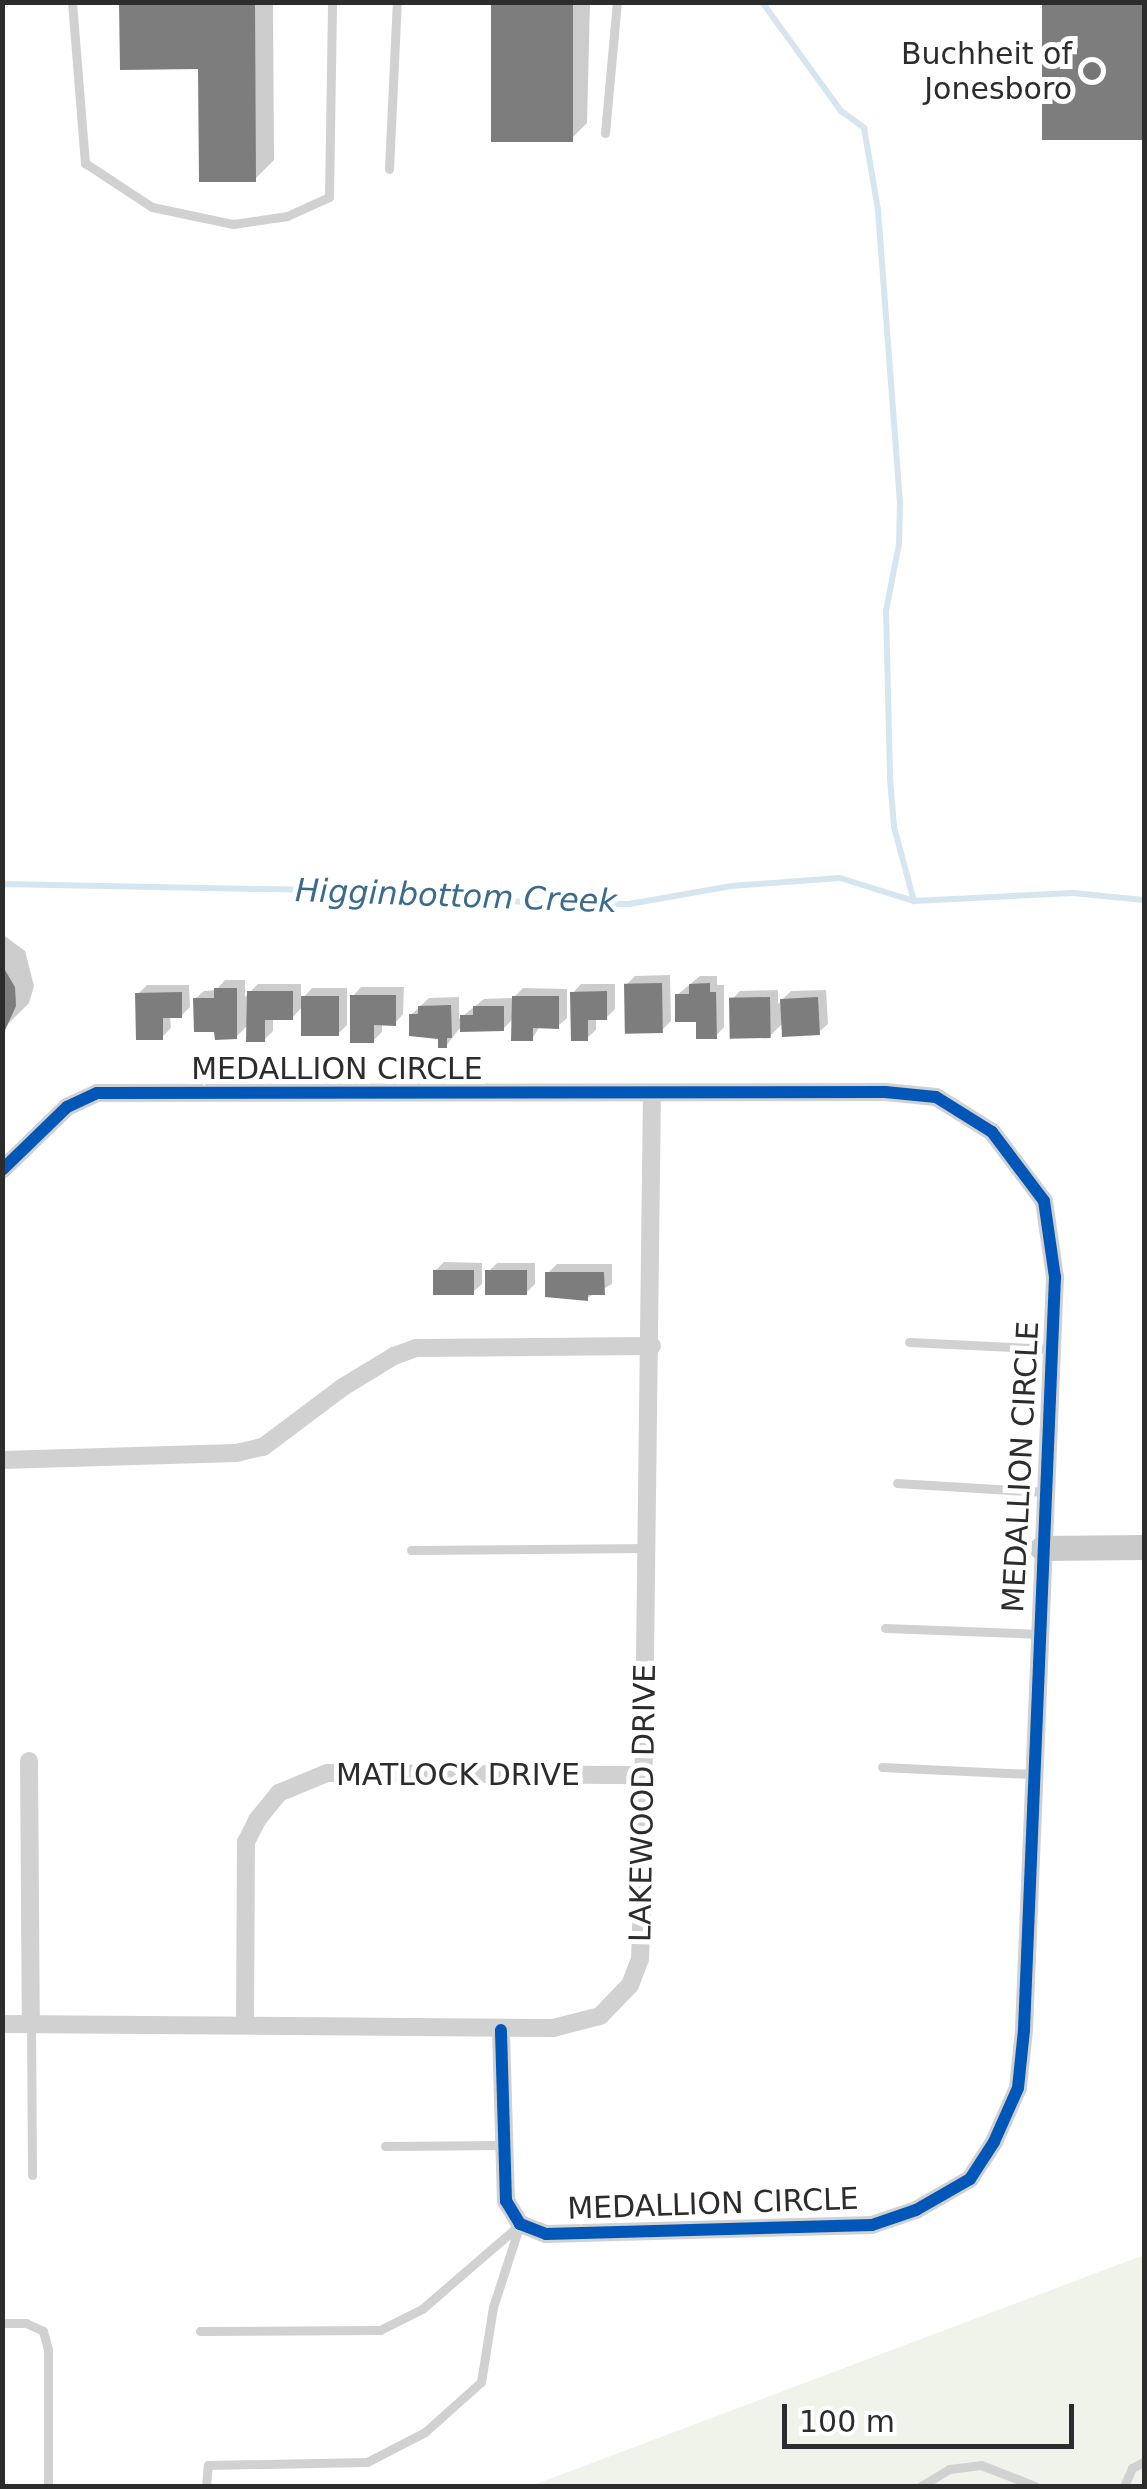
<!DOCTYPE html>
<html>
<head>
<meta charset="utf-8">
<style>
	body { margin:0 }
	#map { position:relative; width:1147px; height:2489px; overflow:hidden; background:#fff; font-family:"DejaVu Sans",sans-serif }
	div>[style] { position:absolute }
	.green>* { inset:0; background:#eff3ea }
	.shadow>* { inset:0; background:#0003; transform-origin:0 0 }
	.stream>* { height:6px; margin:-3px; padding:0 3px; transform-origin:3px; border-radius:3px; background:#d6e6f1 }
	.building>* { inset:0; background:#7d7d7d; transform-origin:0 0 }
	.lane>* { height:9px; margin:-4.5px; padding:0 4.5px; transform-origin:4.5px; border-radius:4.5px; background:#d1d1d1 }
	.street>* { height:18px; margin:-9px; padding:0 9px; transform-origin:9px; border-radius:9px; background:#d1d1d1 }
	.secondary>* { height:25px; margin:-12.5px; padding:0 12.5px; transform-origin:12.5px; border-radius:12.5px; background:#cacaca }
	.cycleway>* { height:12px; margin:-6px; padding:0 6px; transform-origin:6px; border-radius:6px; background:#0057b8 }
	.dots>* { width:28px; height:28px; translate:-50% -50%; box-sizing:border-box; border:5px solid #fff; border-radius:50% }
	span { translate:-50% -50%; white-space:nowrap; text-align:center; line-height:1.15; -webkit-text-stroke:10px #fff; paint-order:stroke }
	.poi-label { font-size:30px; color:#2c2c2c }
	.right { translate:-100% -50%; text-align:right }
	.street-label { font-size:30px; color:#2c2c2c }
	.water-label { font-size:32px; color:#3a6b8e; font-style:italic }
	.frame { position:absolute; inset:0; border:5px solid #2c2c2c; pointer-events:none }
	.scale { position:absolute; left:782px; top:2404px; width:292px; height:45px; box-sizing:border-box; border:5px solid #2c2c2c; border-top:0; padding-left:12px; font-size:30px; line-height:35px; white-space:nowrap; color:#2c2c2c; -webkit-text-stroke:8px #fff; paint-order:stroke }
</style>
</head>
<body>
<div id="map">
	<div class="green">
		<i style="clip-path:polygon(1144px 2255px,1144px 2486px,531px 2486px)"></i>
	</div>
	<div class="shadow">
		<i style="clip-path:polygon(122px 2px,273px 2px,274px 160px,255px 179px,201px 67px)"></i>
		<i style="clip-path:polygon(494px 2px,590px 2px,587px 123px,568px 142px)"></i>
		<i style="left:1045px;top:2px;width:99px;height:135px"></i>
		<i style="clip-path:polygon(2px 934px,25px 951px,34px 986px,29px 1003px,2px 1030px)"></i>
		<i style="clip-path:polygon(670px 975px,671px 1021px,662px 1030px,626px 985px,635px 976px)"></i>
		<i style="clip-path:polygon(700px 976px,717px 976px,717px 985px,724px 985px,724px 1027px,716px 1036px,677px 995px)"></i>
		<i style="clip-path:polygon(225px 980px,245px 980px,245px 997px,258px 984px,301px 984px,301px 1000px,312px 988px,347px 988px,347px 1025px,338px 1034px,303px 1006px,292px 1018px,273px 1018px,273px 1031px,264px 1040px,249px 1024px,236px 1037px,195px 999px,204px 991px,216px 990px)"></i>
		<i style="clip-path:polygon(581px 984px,615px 984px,615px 1009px,606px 1018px,596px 1018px,596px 1030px,587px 1038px,573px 993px)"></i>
		<i style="clip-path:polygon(147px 985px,189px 985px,190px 1007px,181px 1016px,170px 1016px,171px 1028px,162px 1037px,138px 994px)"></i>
		<i style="clip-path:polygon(361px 987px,404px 987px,403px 1014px,395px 1023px,382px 1023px,382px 1032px,373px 1041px,353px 996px)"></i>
		<i style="clip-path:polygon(523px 988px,567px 989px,567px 1018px,558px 1026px,540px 1026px,532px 1039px,514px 1018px,503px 1029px,463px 1024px,446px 1046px,411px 1015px,429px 998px,459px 997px,459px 1019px,484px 999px,513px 998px)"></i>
		<i style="clip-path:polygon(778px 990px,778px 1004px,791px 991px,826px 990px,828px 1024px,819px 1032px,783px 1023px,770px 1036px,731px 1000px,740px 991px)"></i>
		<i style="clip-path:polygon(444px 1262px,482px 1263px,482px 1284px,473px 1292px,435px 1271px)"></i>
		<i style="clip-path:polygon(497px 1263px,535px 1263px,535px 1284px,526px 1293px,488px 1272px)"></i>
		<i style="clip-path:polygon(557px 1264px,612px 1264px,612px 1284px,587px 1298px,548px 1273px)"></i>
	</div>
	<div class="stream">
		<i style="left:762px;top:2px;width:135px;rotate:54.1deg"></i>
		<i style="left:841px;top:111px;width:29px;rotate:36deg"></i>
		<i style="left:864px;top:128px;width:83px;rotate:80.3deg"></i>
		<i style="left:878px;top:210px;width:295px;rotate:85.7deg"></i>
		<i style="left:900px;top:504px;width:40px;rotate:91.4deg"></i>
		<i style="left:899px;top:544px;width:68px;rotate:101deg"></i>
		<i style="left:886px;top:611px;width:167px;rotate:88.6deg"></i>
		<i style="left:890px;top:778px;width:49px;rotate:85.3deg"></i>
		<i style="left:894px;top:827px;width:77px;rotate:74.9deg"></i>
		<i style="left:2px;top:884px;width:371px;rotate:1.1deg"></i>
		<i style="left:373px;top:891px;width:103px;rotate:2.2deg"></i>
		<i style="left:476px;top:895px;width:59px;rotate:8.8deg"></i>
		<i style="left:534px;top:904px;width:95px"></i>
		<i style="left:629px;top:904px;width:104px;rotate:-10deg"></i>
		<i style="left:731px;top:886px;width:109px;rotate:-4.2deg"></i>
		<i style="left:840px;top:878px;width:77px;rotate:17.3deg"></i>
		<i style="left:914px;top:901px;width:159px;rotate:-2.9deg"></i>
		<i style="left:1073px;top:893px;width:71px;rotate:5.6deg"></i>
	</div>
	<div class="building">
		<i style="clip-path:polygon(119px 2px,255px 2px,256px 182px,199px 182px,198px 69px,120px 70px)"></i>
		<i style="left:491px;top:2px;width:82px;height:140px"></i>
		<i style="left:1042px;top:2px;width:102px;height:138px"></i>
		<i style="clip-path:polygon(2px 965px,15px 987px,16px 1006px,2px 1037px)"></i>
		<i style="left:662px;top:983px;width:50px;height:38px;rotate:89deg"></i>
		<i style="clip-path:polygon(710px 983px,710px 992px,716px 992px,717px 1039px,696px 1039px,696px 1022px,675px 1022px,675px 994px,689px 994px,689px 984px)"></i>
		<i style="clip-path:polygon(214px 988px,237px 988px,237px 1039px,215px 1040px,214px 1032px,194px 1032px,193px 998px,214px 998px)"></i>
		<i style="clip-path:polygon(247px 991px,293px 991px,293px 1020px,265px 1020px,265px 1042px,246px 1042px)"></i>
		<i style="clip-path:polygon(607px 991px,607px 1020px,588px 1020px,588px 1041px,571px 1041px,570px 992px)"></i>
		<i style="clip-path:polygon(182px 992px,182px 1018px,163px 1018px,163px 1040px,136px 1040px,135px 993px)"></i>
		<i style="clip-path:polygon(350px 995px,396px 995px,396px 1026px,374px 1025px,374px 1043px,350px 1043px)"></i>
		<i style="left:301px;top:996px;width:38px;height:40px"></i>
		<i style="clip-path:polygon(512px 996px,559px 996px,559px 1029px,533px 1028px,533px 1041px,511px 1041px)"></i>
		<i style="left:770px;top:997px;width:41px;height:41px;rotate:89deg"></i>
		<i style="left:818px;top:997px;width:38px;height:38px;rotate:87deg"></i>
		<i style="clip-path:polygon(451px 1005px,452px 1038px,447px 1038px,447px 1048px,438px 1048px,438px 1039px,409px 1036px,409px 1014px,418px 1014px,418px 1006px)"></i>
		<i style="clip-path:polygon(473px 1006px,504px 1006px,504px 1031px,460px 1032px,460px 1015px,473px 1015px)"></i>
		<i style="left:433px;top:1270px;width:41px;height:25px"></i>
		<i style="left:527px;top:1270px;width:25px;height:42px;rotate:90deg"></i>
		<i style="clip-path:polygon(545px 1272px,604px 1272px,605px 1295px,588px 1295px,588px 1301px,545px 1297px)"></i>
	</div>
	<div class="lane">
		<i style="left:72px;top:2px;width:162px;rotate:85.4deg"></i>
		<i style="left:85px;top:163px;width:80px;rotate:33.3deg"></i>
		<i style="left:152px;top:207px;width:83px;rotate:11.9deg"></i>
		<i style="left:233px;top:224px;width:55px;rotate:-8.4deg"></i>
		<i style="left:287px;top:216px;width:46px;rotate:-24.3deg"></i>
		<i style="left:329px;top:197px;width:195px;rotate:-89.1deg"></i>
		<i style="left:605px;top:133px;width:132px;rotate:-84.8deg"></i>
		<i style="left:389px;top:169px;width:167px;rotate:-87.3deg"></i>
		<i style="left:909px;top:1342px;width:142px;rotate:2.8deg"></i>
		<i style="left:897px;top:1483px;width:148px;rotate:3.5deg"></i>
		<i style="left:411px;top:1550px;width:237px;rotate:-0.5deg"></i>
		<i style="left:885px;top:1628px;width:154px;rotate:2.2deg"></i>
		<i style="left:882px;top:1767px;width:151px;rotate:2.7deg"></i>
		<i style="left:31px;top:2024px;width:151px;rotate:89.6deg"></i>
		<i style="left:385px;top:2146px;width:119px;rotate:-0.5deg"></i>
		<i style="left:2px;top:2323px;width:24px"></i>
		<i style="left:26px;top:2323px;width:19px;rotate:25deg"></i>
		<i style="left:43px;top:2331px;width:20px;rotate:75deg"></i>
		<i style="left:48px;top:2350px;width:136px;rotate:90deg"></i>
		<i style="left:200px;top:2331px;width:180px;rotate:-0.3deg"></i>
		<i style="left:380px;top:2330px;width:47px;rotate:-26.6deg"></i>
		<i style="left:422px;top:2309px;width:127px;rotate:-40.8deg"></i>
		<i style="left:206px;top:2486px;width:21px;rotate:-85deg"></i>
		<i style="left:208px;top:2465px;width:159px;rotate:-1.1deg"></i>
		<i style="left:367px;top:2462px;width:65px;rotate:-27.3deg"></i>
		<i style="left:425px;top:2432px;width:75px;rotate:-41.8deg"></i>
		<i style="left:481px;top:2382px;width:76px;rotate:-80.9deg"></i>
		<i style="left:493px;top:2307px;width:87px;rotate:-72deg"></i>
		<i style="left:921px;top:2486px;width:33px;rotate:-31deg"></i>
		<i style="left:949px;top:2469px;width:32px;rotate:-7deg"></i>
		<i style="left:981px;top:2465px;width:58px;rotate:21.3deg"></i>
		<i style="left:1124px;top:2486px;width:20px;rotate:-66deg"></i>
		<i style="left:1132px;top:2468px;width:13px;rotate:-27deg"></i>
	</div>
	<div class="street">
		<i style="left:2px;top:1170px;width:91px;rotate:-44.1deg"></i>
		<i style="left:67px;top:1107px;width:33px;rotate:-25deg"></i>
		<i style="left:97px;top:1093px;width:788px;rotate:-0.07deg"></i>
		<i style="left:885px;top:1092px;width:51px;rotate:5.6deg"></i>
		<i style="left:936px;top:1097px;width:66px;rotate:32deg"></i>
		<i style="left:992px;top:1132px;width:86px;rotate:53deg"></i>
		<i style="left:1044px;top:1201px;width:77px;rotate:81.8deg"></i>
		<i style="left:1055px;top:1277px;width:754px;rotate:92.36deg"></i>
		<i style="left:1024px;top:2030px;width:58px;rotate:95.9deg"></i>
		<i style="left:1018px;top:2088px;width:59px;rotate:114deg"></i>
		<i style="left:994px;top:2142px;width:44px;rotate:123deg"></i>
		<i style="left:970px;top:2179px;width:62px;rotate:150.1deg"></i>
		<i style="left:916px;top:2210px;width:46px;rotate:161.2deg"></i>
		<i style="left:872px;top:2225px;width:326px;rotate:178.4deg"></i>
		<i style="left:546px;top:2234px;width:28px;rotate:-159deg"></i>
		<i style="left:520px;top:2224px;width:27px;rotate:-121deg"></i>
		<i style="left:506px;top:2201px;width:171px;rotate:-91.7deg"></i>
		<i style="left:2px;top:1460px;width:234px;rotate:-1.7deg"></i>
		<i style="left:236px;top:1453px;width:28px;rotate:-13deg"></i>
		<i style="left:263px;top:1447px;width:100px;rotate:-36.9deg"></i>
		<i style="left:343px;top:1387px;width:60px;rotate:-31.3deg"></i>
		<i style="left:394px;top:1356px;width:23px;rotate:-20deg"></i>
		<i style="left:416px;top:1348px;width:236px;rotate:-0.5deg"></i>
		<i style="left:29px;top:1761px;width:263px;rotate:89.6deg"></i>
		<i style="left:2px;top:2024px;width:551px;rotate:0.42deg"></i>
		<i style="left:553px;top:2028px;width:49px;rotate:-14.3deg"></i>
		<i style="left:600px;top:2016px;width:43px;rotate:-45.9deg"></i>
		<i style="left:630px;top:1985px;width:28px;rotate:-69deg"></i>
		<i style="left:640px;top:1959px;width:61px;rotate:-88.1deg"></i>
		<i style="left:642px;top:1898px;width:802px;rotate:-89.29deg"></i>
		<i style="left:245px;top:2024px;width:182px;rotate:-89.7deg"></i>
		<i style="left:246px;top:1842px;width:25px;rotate:-63deg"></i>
		<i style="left:257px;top:1820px;width:35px;rotate:-51deg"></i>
		<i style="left:279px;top:1793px;width:52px;rotate:-22.6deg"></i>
		<i style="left:327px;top:1773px;width:317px;rotate:0.4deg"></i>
	</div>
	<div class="secondary">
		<i style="left:1042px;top:1548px;width:102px;rotate:-0.6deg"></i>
	</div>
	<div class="cycleway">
		<i style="left:2px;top:1170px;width:91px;rotate:-44.1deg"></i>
		<i style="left:67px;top:1107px;width:33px;rotate:-25deg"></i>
		<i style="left:97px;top:1093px;width:788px;rotate:-0.07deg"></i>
		<i style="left:885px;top:1092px;width:51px;rotate:5.6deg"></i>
		<i style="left:936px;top:1097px;width:66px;rotate:32deg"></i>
		<i style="left:992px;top:1132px;width:86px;rotate:53deg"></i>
		<i style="left:1044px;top:1201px;width:77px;rotate:81.8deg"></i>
		<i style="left:1055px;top:1277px;width:754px;rotate:92.36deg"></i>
		<i style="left:1024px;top:2030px;width:58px;rotate:95.9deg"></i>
		<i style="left:1018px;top:2088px;width:59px;rotate:114deg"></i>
		<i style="left:994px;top:2142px;width:44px;rotate:123deg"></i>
		<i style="left:970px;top:2179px;width:62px;rotate:150.1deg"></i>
		<i style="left:916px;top:2210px;width:46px;rotate:161.2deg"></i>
		<i style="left:872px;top:2225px;width:326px;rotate:178.4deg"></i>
		<i style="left:546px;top:2234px;width:28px;rotate:-159deg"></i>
		<i style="left:520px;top:2224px;width:27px;rotate:-121deg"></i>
		<i style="left:506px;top:2201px;width:171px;rotate:-91.7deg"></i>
	</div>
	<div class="dots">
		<i style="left:1092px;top:71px;background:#767676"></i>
	</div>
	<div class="poi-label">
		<span class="right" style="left:1072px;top:71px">Buchheit of<br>Jonesboro</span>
	</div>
	<div class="street-label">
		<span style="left:337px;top:1069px">MEDALLION CIRCLE</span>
		<span style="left:1021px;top:1467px;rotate:-87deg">MEDALLION CIRCLE</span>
		<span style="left:458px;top:1775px">MATLOCK DRIVE</span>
		<span style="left:643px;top:1803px;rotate:-89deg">LAKEWOOD DRIVE</span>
		<span style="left:713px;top:2204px;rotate:-2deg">MEDALLION CIRCLE</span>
	</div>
	<div class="water-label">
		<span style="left:456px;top:896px;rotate:2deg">Higginbottom Creek</span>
	</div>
	<div class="frame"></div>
	<div class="scale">100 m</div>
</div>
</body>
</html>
